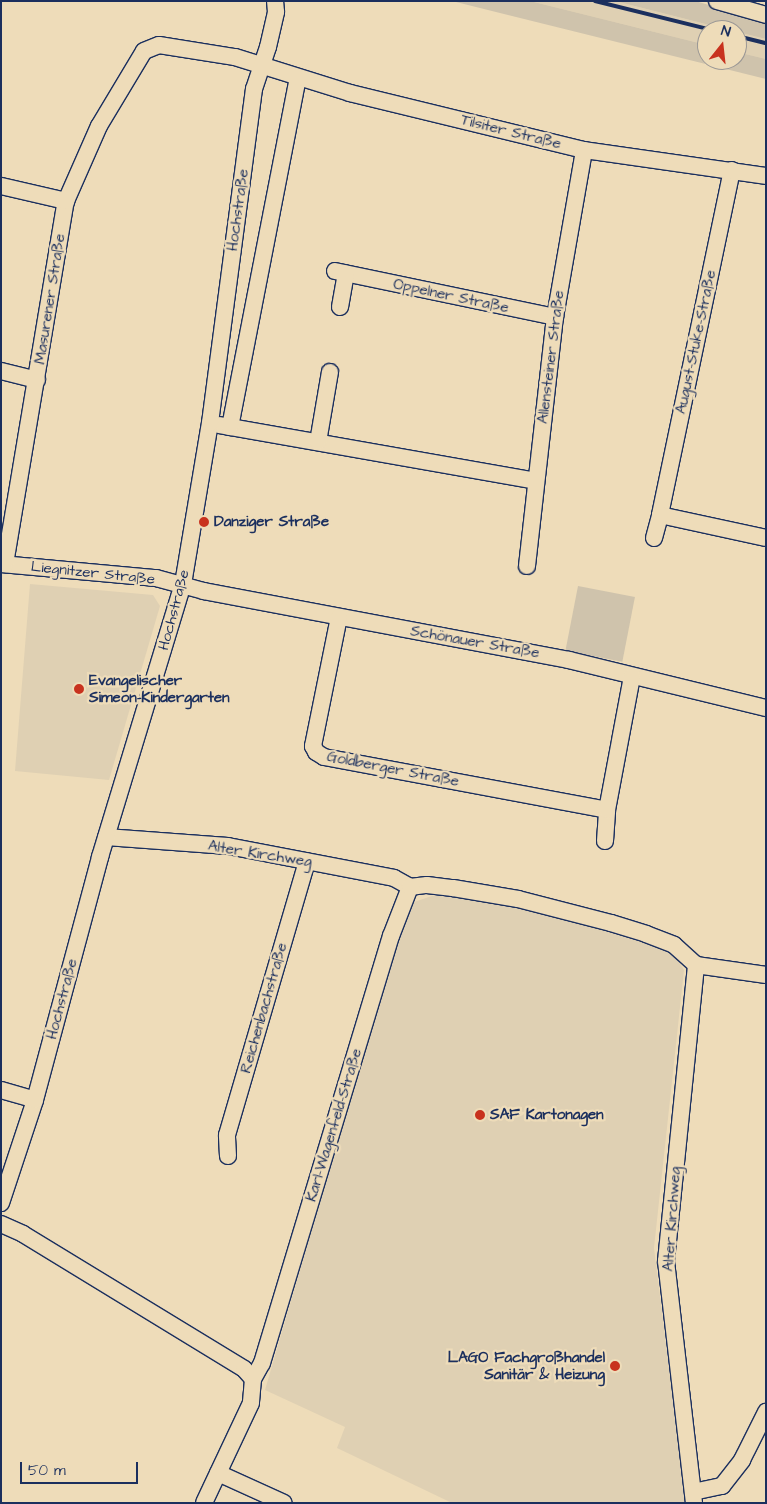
<!DOCTYPE html>
<html>
<head>
<meta charset="utf-8">
<style>
	body { margin:0 }
	#map { position:relative; width:767px; height:1504px; overflow:hidden; background:#eedcb9; font-family:"Architects Daughter",sans-serif }
	div>[style] { position:absolute }
	.built>* { inset:0; background:#dfd0b3 }
	.green>* { inset:0; background:#cfc3ac; transform-origin:0 0 }
	.roads { filter:drop-shadow(1px 0 #1b2f5e) drop-shadow(-1px 0 #1b2f5e) drop-shadow(0 1px #1b2f5e) drop-shadow(0 -1px #1b2f5e) }
	.minor>* { height:16px; margin:-8px; padding:0 8px; transform-origin:8px; border-radius:8px; background:#eedcb9 }
	.rail>* { height:4px; margin:-2px; padding:0 2px; transform-origin:2px; border-radius:2px; background:#1b2f5e }
	.dots>* { width:14px; height:14px; translate:-50% -50%; box-sizing:border-box; border:2px solid #eedcb9; border-radius:50% }
	span { translate:-50% -50%; white-space:nowrap; text-align:center; line-height:1.15; -webkit-text-stroke:4.5px #eedcb9; paint-order:stroke }
	.street-label { font-size:15px; color:#1b2f5e }
	.poi-label { font-size:15px; color:#1b2f5e; font-weight:700 }
	.left { translate:0 -50%; text-align:left }
	.right { translate:-100% -50%; text-align:right }
	.frame { position:absolute; inset:0; border:2px solid #1b2f5e; pointer-events:none }
	.north { position:absolute; left:697px; top:20px; width:50px; height:50px; box-sizing:border-box; background:#eedcb9; border:1px solid #9a9795; border-radius:50%; rotate:16deg; font-size:14px; font-weight:700; line-height:20px; text-align:center; color:#1b2f5e }
	.north::after { content:''; display:block; margin:auto; width:18px; height:22px; background:#c8321e; clip-path:polygon(50% 0,100% 100%,50% 72%,0 100%) }
	.scale { position:absolute; left:20px; top:1462px; width:118px; height:22px; box-sizing:border-box; border:2px solid #1b2f5e; border-top:0; padding-left:6px; font-size:15px; line-height:18px; white-space:nowrap; color:#1b2f5e; -webkit-text-stroke:4px #eedcb9; paint-order:stroke }
</style>
</head>
<body>
<div id="map">
	<div class="built">
		<i style="clip-path:polygon(530px 1px,615px 1px,729px 30px,707px 30px,707px 45px)"></i>
		<i style="clip-path:polygon(737px 32px,766px 39px,766px 59px,737px 52px)"></i>
		<i style="clip-path:polygon(30px 584px,153px 595px,160px 606px,109px 780px,15px 771px)"></i>
		<i style="clip-path:polygon(444px 892px,530px 909px,661px 948px,675px 956px,684px 970px,654px 1248px,686px 1503px,452px 1503px,337px 1448px,345px 1427px,265px 1390px,404px 913px,411px 903px)"></i>
	</div>
	<div class="green">
		<i style="clip-path:polygon(452px 1px,530px 1px,707px 45px,707px 60px,737px 60px,737px 52px,766px 59px,766px 79px)"></i>
		<i style="clip-path:polygon(615px 1px,695px 1px,766px 21px,766px 39px,737px 32px,737px 30px,729px 30px)"></i>
		<i style="left:578px;top:586px;width:58px;height:66px;rotate:11deg"></i>
	</div>
	<div class="roads">
		<div class="minor">
			<i style="left:717px;top:1px;width:51px;rotate:15.9deg"></i>
			<i style="left:732px;top:170px;width:352px;rotate:101.8deg"></i>
			<i style="left:660px;top:515px;width:108px;rotate:12.2deg"></i>
			<i style="left:1px;top:186px;width:67px;rotate:13deg"></i>
			<i style="left:335px;top:271px;width:225px;rotate:11.8deg"></i>
			<i style="left:340px;top:307px;width:34px;rotate:-80deg"></i>
			<i style="left:1px;top:371px;width:37px;rotate:14deg"></i>
			<i style="left:219px;top:425px;width:321px;rotate:10deg"></i>
			<i style="left:230px;top:427px;width:356px;rotate:-79deg"></i>
			<i style="left:318px;top:442px;width:71px;rotate:-80.3deg"></i>
			<i style="left:654px;top:538px;width:24px;rotate:-75deg"></i>
			<i style="left:1px;top:564px;width:156px;rotate:5.2deg"></i>
			<i style="left:156px;top:578px;width:50px;rotate:15.2deg"></i>
			<i style="left:204px;top:591px;width:371px;rotate:10.7deg"></i>
			<i style="left:569px;top:660px;width:203px;rotate:13.7deg"></i>
			<i style="left:5px;top:564px;width:368px;rotate:-80.5deg"></i>
			<i style="left:66px;top:201px;width:82px;rotate:-66.3deg"></i>
			<i style="left:99px;top:126px;width:87px;rotate:-59deg"></i>
			<i style="left:144px;top:51px;width:16px;rotate:-22deg"></i>
			<i style="left:159px;top:45px;width:77px;rotate:9deg"></i>
			<i style="left:235px;top:57px;width:121px;rotate:17.4deg"></i>
			<i style="left:350px;top:93px;width:241px;rotate:13.7deg"></i>
			<i style="left:584px;top:150px;width:184px;rotate:8.1deg"></i>
			<i style="left:527px;top:566px;width:251px;rotate:-83.6deg"></i>
			<i style="left:555px;top:317px;width:169px;rotate:-80.1deg"></i>
			<i style="left:339px;top:617px;width:132px;rotate:101.4deg"></i>
			<i style="left:313px;top:746px;width:7px;rotate:63deg"></i>
			<i style="left:316px;top:752px;width:9px;rotate:32deg"></i>
			<i style="left:324px;top:757px;width:288px;rotate:10.6deg"></i>
			<i style="left:106px;top:837px;width:122px;rotate:4.2deg"></i>
			<i style="left:228px;top:846px;width:169px;rotate:10.9deg"></i>
			<i style="left:394px;top:878px;width:18px;rotate:29deg"></i>
			<i style="left:605px;top:841px;width:31px;rotate:-86deg"></i>
			<i style="left:607px;top:810px;width:136px;rotate:-79.4deg"></i>
			<i style="left:1px;top:1090px;width:35px;rotate:16deg"></i>
			<i style="left:228px;top:1156px;width:21px;rotate:-93deg"></i>
			<i style="left:227px;top:1135px;width:285px;rotate:-73.7deg"></i>
			<i style="left:1px;top:1203px;width:108px;rotate:-71.7deg"></i>
			<i style="left:35px;top:1100px;width:252px;rotate:-75deg"></i>
			<i style="left:100px;top:857px;width:285px;rotate:-73.1deg"></i>
			<i style="left:183px;top:584px;width:163px;rotate:-80.5deg"></i>
			<i style="left:210px;top:423px;width:337px;rotate:-82.5deg"></i>
			<i style="left:254px;top:89px;width:44px;rotate:-71.6deg"></i>
			<i style="left:268px;top:47px;width:36px;rotate:-77deg"></i>
			<i style="left:276px;top:12px;width:11px;rotate:-95deg"></i>
			<i style="left:1px;top:1224px;width:24px;rotate:24deg"></i>
			<i style="left:23px;top:1234px;width:259px;rotate:31.4deg"></i>
			<i style="left:244px;top:1369px;width:13px;rotate:48deg"></i>
			<i style="left:253px;top:1379px;width:24px;rotate:95deg"></i>
			<i style="left:251px;top:1403px;width:110px;rotate:115.2deg"></i>
			<i style="left:253px;top:1379px;width:18px;rotate:-61deg"></i>
			<i style="left:262px;top:1363px;width:446px;rotate:-73.2deg"></i>
			<i style="left:391px;top:936px;width:53px;rotate:-68.8deg"></i>
			<i style="left:410px;top:887px;width:17px;rotate:-7deg"></i>
			<i style="left:427px;top:885px;width:26px;rotate:7deg"></i>
			<i style="left:453px;top:888px;width:66px;rotate:9.6deg"></i>
			<i style="left:518px;top:899px;width:96px;rotate:14.5deg"></i>
			<i style="left:611px;top:923px;width:37px;rotate:17deg"></i>
			<i style="left:646px;top:934px;width:30px;rotate:21deg"></i>
			<i style="left:674px;top:945px;width:30px;rotate:42deg"></i>
			<i style="left:696px;top:965px;width:71px;rotate:8.1deg"></i>
			<i style="left:218px;top:1473px;width:72px;rotate:24.4deg"></i>
			<i style="left:693px;top:1492px;width:30px;rotate:-12deg"></i>
			<i style="left:722px;top:1486px;width:33px;rotate:-52deg"></i>
			<i style="left:742px;top:1460px;width:54px;rotate:-63.4deg"></i>
			<i style="left:694px;top:1503px;width:244px;rotate:-96.6deg"></i>
			<i style="left:666px;top:1261px;width:298px;rotate:-84.2deg"></i>
		</div>
	</div>
	<div class="rail">
		<i style="left:595px;top:1px;width:121px;rotate:13.9deg"></i>
		<i style="left:737px;top:36px;width:30px;rotate:14deg"></i>
	</div>
	<div class="dots">
		<i style="left:204px;top:522px;background:#c8321e"></i>
		<i style="left:79px;top:689px;background:#c8321e"></i>
		<i style="left:480px;top:1115px;background:#c8321e"></i>
		<i style="left:615px;top:1366px;background:#c8321e"></i>
	</div>
	<div class="street-label">
		<span style="left:511px;top:132px;rotate:14deg">Tilsiter Straße</span>
		<span style="left:238px;top:210px;rotate:-82deg">Hochstraße</span>
		<span style="left:451px;top:296px;rotate:12deg">Oppelner Straße</span>
		<span style="left:50px;top:299px;rotate:-81deg">Masurener Straße</span>
		<span style="left:696px;top:342px;rotate:-78deg">August-Stuke-Straße</span>
		<span style="left:551px;top:357px;rotate:-83deg">Allensteiner Straße</span>
		<span style="left:93px;top:573px;rotate:6deg">Liegnitzer Straße</span>
		<span style="left:174px;top:610px;rotate:-75deg">Hochstraße</span>
		<span style="left:475px;top:642px;rotate:10deg">Schönauer Straße</span>
		<span style="left:393px;top:769px;rotate:11deg">Goldberger Straße</span>
		<span style="left:260px;top:854px;rotate:9deg">Alter Kirchweg</span>
		<span style="left:62px;top:999px;rotate:-75deg">Hochstraße</span>
		<span style="left:264px;top:1008px;rotate:-74deg">Reichenbachstraße</span>
		<span style="left:334px;top:1125px;rotate:-73deg">Karl-Wagenfeld-Straße</span>
		<span style="left:672px;top:1219px;rotate:-86deg">Alter Kirchweg</span>
	</div>
	<div class="poi-label">
		<span class="left" style="left:214px;top:522px">Danziger Straße</span>
		<span class="left" style="left:89px;top:689px">Evangelischer<br>Simeon-Kindergarten</span>
		<span class="left" style="left:490px;top:1115px">SAF Kartonagen</span>
		<span class="right" style="left:605px;top:1366px">LAGO Fachgroßhandel<br>Sanitär &amp; Heizung</span>
	</div>
	<div class="frame"></div>
	<div class="north">N</div>
	<div class="scale">50 m</div>
</div>
</body>
</html>
